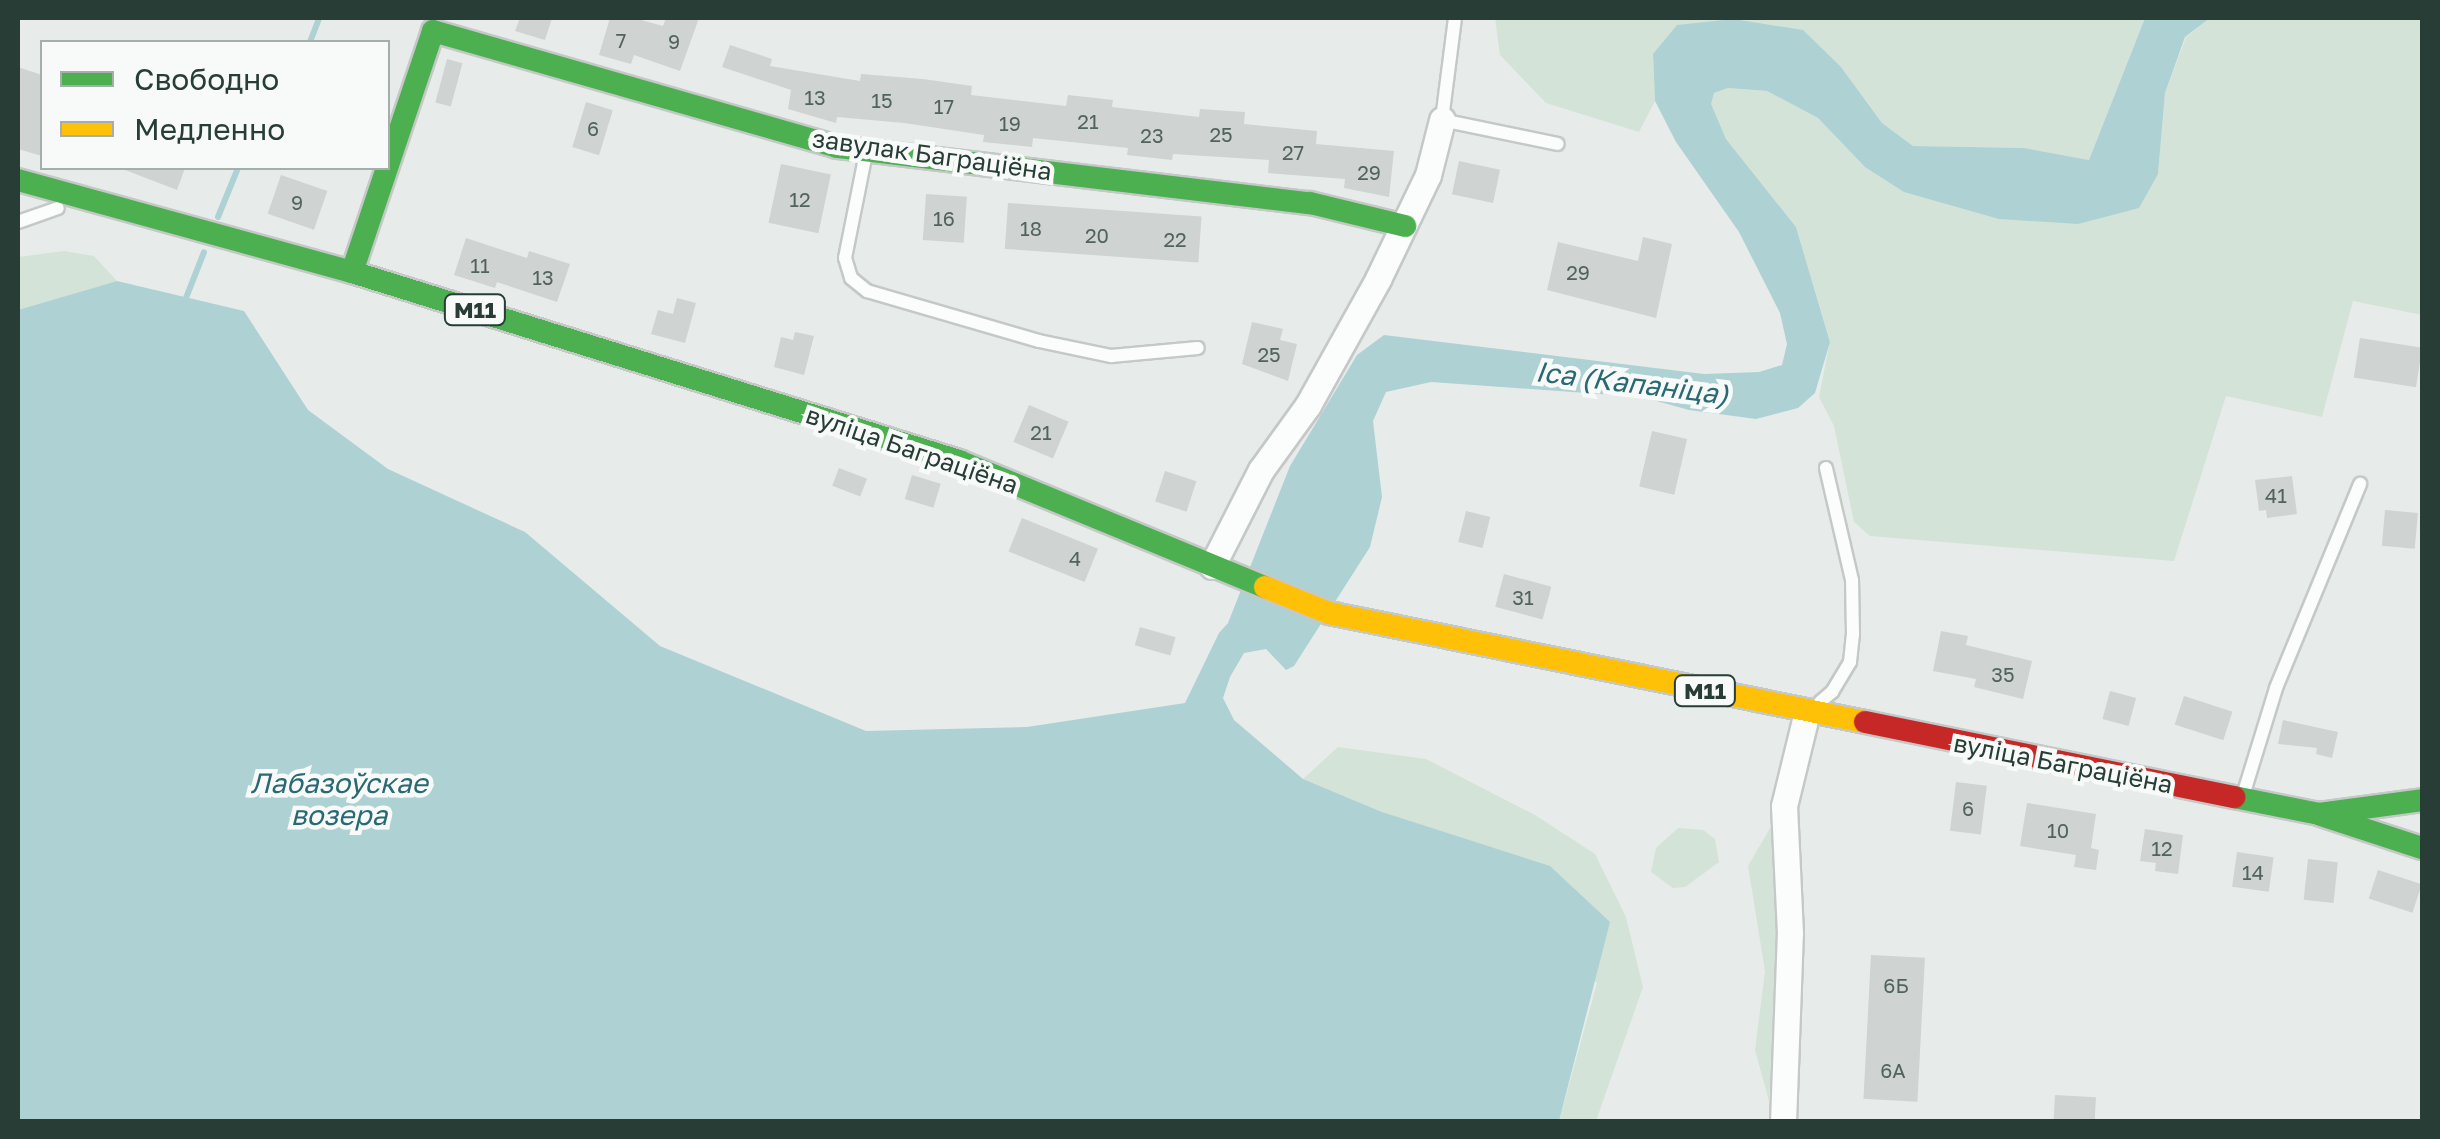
<!DOCTYPE html>
<html>
<head>
<meta charset="utf-8">
<style>
	body { margin:0 }
	#map { position:relative; width:2440px; height:1139px; overflow:hidden; background:#e7ecea; font-family:"Golos Text",sans-serif }
	div>[style] { position:absolute }
	.green>* { inset:0; background:#d3e3d7 }
	.water>* { inset:0; background:#aed1d4 }
	.stream>* { height:6px; margin:-3px; padding:0 3px; transform-origin:3px; border-radius:3px; background:#aed1d4 }
	.building>* { inset:0; background:#cfd3d1; transform-origin:0 0 }
	.roads { filter:drop-shadow(2px 0 #c4c9c7) drop-shadow(-2px 0 #c4c9c7) drop-shadow(0 2px #c4c9c7) drop-shadow(0 -2px #c4c9c7) }
	.lane>* { height:12px; margin:-6px; padding:0 6px; transform-origin:6px; border-radius:6px; background:#fbfcfc }
	.street>* { height:25px; margin:-12.5px; padding:0 12.5px; transform-origin:12.5px; border-radius:12.5px; background:#fbfcfc }
	.fast>* { height:22px; margin:-11px; padding:0 11px; transform-origin:11px; border-radius:11px; background:#4caf50 }
	.slow>* { height:22px; margin:-11px; padding:0 11px; transform-origin:11px; border-radius:11px; background:#ffc107 }
	.jam>* { height:22px; margin:-11px; padding:0 11px; transform-origin:11px; border-radius:11px; background:#c62828 }
	span { translate:-50% -50%; white-space:nowrap; text-align:center; line-height:1.15; -webkit-text-stroke:9px #f7faf8; paint-order:stroke }
	.number-label { font-size:20px; color:#52635e }
	.number-label span { -webkit-text-stroke-width:0 }
	.shield-label span { padding:2px 8px; background:#f7faf8; border:2px solid; border-radius:8px; -webkit-text-stroke-width:0 }
	.shield-label { font-size:22px; color:#273d36; font-weight:700 }
	.street-label { font-size:25px; color:#273d36 }
	.water-label { font-size:28px; color:#286973; font-style:italic }
	.frame { position:absolute; inset:0; border:20px solid #273d36; pointer-events:none }
	.legend { position:absolute; left:40px; top:40px; width:350px; height:130px; box-sizing:border-box; background:#f7faf8; border:2px solid #a4aeaa; margin:0; padding:12px 18px; list-style:none; font-size:30px; color:#273d36 }
	.legend li { display:flex; align-items:center; gap:20px; height:50px }
	.legend b { width:50px; border:2px solid #a4aeaa }
</style>
</head>
<body>
<div id="map">
	<div class="green">
		<i style="clip-path:polygon(1495px 18px,2145px 18px,2089px 160px,2024px 148px,1913px 146px,1882px 123px,1841px 67px,1653px 54px,1655px 101px,1639px 132px,1546px 103px,1500px 55px)"></i>
		<i style="clip-path:polygon(2210px 18px,2422px 18px,2422px 315px,2353px 301px,2322px 417px,2226px 396px,2174px 561px,1870px 536px,1854px 522px,1834px 426px,1819px 397px,1830px 341px,1796px 227px,1726px 139px,1710px 104px,1714px 93px,1728px 88px,1767px 91px,1818px 118px,1865px 167px,2158px 174px,2165px 93px,2186px 37px)"></i>
		<i style="clip-path:polygon(64px 251px,94px 256px,117px 281px,18px 310px,18px 257px)"></i>
		<i style="clip-path:polygon(1338px 747px,1426px 759px,1535px 815px,1595px 854px,1626px 917px,1643px 987px,1596px 1121px,1559px 1121px,1597px 983px,1382px 812px,1303px 779px)"></i>
		<i style="clip-path:polygon(1777px 816px,1780px 933px,1769px 1101px,1755px 1050px,1765px 971px,1748px 866px)"></i>
		<i style="clip-path:polygon(1678px 828px,1703px 830px,1715px 839px,1719px 862px,1685px 887px,1673px 888px,1651px 872px,1656px 848px)"></i>
	</div>
	<div class="water">
		<i style="clip-path:polygon(2145px 18px,2210px 18px,2185px 37px,2165px 93px,2158px 174px,2139px 208px,2078px 224px,1999px 219px,1904px 192px,1865px 167px,1818px 118px,1767px 91px,1728px 88px,1714px 93px,1711px 104px,1726px 139px,1796px 227px,1830px 342px,1815px 393px,1798px 408px,1756px 419px,1689px 410px,1642px 397px,1431px 382px,1386px 392px,1373px 421px,1382px 497px,1370px 547px,1294px 666px,1286px 670px,1266px 649px,1244px 653px,1230px 677px,1223px 698px,1234px 720px,1303px 779px,1382px 812px,1550px 866px,1610px 922px,1559px 1121px,18px 1122px,18px 310px,117px 281px,244px 311px,308px 410px,388px 469px,525px 532px,660px 646px,866px 731px,1027px 727px,1185px 703px,1219px 633px,1228px 623px,1290px 466px,1357px 355px,1384px 335px,1704px 374px,1759px 372px,1782px 365px,1787px 344px,1780px 313px,1739px 232px,1676px 142px,1655px 101px,1653px 54px,1677px 25px,1733px 19px,1803px 30px,1841px 67px,1882px 123px,1913px 146px,2024px 148px,2089px 160px)"></i>
	</div>
	<div class="stream">
		<i style="left:310px;top:42px;width:26px;rotate:-69deg"></i>
		<i style="left:218px;top:217px;width:53px;rotate:-67.8deg"></i>
		<i style="left:186px;top:298px;width:49px;rotate:-68.6deg"></i>
	</div>
	<div class="building">
		<i style="clip-path:polygon(520px 18px,552px 18px,545px 40px,515px 31px)"></i>
		<i style="clip-path:polygon(610px 18px,634px 18px,663px 26px,666px 18px,699px 18px,680px 71px,634px 55px,631px 64px,599px 55px)"></i>
		<i style="clip-path:polygon(730px 45px,772px 59px,770px 66px,860px 81px,861px 74px,923px 79px,972px 86px,971px 95px,1066px 106px,1068px 95px,1113px 100px,1112px 107px,1199px 117px,1200px 109px,1245px 112px,1244px 124px,1317px 131px,1316px 144px,1394px 151px,1389px 197px,1344px 188px,1345px 179px,1268px 173px,1269px 160px,1173px 154px,1172px 160px,1127px 155px,1128px 148px,1033px 138px,1032px 147px,983px 142px,984px 135px,904px 123px,837px 117px,836px 123px,788px 109px,791px 90px,722px 67px)"></i>
		<i style="left:447px;top:59px;width:16px;height:45px;rotate:15deg"></i>
		<i style="clip-path:polygon(18px 67px,42px 75px,42px 156px,18px 149px)"></i>
		<i style="left:586px;top:102px;width:28px;height:47px;rotate:17deg"></i>
		<i style="left:1459px;top:161px;width:42px;height:34px;rotate:12deg"></i>
		<i style="left:781px;top:164px;width:51px;height:60px;rotate:12deg"></i>
		<i style="clip-path:polygon(120px 168px,185px 168px,177px 190px)"></i>
		<i style="left:281px;top:175px;width:49px;height:41px;rotate:19deg"></i>
		<i style="left:926px;top:194px;width:41px;height:46px;rotate:4deg"></i>
		<i style="left:1008px;top:203px;width:194px;height:46px;rotate:4deg"></i>
		<i style="clip-path:polygon(1643px 237px,1672px 244px,1656px 318px,1547px 290px,1558px 242px,1638px 261px)"></i>
		<i style="clip-path:polygon(466px 238px,527px 258px,529px 251px,570px 264px,557px 302px,497px 282px,495px 288px,454px 275px)"></i>
		<i style="clip-path:polygon(677px 298px,696px 303px,685px 343px,651px 334px,658px 310px,673px 314px)"></i>
		<i style="clip-path:polygon(1252px 322px,1283px 329px,1280px 340px,1297px 344px,1288px 381px,1242px 364px)"></i>
		<i style="clip-path:polygon(795px 332px,814px 336px,804px 375px,774px 367px,781px 337px,793px 340px)"></i>
		<i style="left:2360px;top:338px;width:63px;height:40px;rotate:9deg"></i>
		<i style="left:1029px;top:405px;width:43px;height:40px;rotate:23deg"></i>
		<i style="left:1652px;top:431px;width:36px;height:57px;rotate:13deg"></i>
		<i style="left:839px;top:468px;width:30px;height:19px;rotate:21deg"></i>
		<i style="left:1165px;top:471px;width:33px;height:32px;rotate:18deg"></i>
		<i style="left:912px;top:475px;width:30px;height:25px;rotate:17deg"></i>
		<i style="clip-path:polygon(2292px 476px,2297px 514px,2267px 518px,2266px 510px,2259px 511px,2255px 480px)"></i>
		<i style="left:2385px;top:510px;width:33px;height:36px;rotate:5deg"></i>
		<i style="left:1466px;top:511px;width:25px;height:32px;rotate:14deg"></i>
		<i style="left:1022px;top:518px;width:82px;height:36px;rotate:22deg"></i>
		<i style="left:1504px;top:574px;width:49px;height:34px;rotate:15deg"></i>
		<i style="left:1140px;top:627px;width:37px;height:19px;rotate:16deg"></i>
		<i style="clip-path:polygon(1941px 631px,1968px 636px,1966px 645px,2032px 661px,2023px 699px,1974px 687px,1976px 679px,1933px 671px)"></i>
		<i style="left:2110px;top:691px;width:27px;height:29px;rotate:15deg"></i>
		<i style="left:2184px;top:696px;width:51px;height:30px;rotate:18deg"></i>
		<i style="clip-path:polygon(2283px 720px,2338px 732px,2332px 758px,2316px 754px,2317px 748px,2278px 744px)"></i>
		<i style="left:1956px;top:782px;width:31px;height:49px;rotate:7deg"></i>
		<i style="clip-path:polygon(2027px 803px,2096px 814px,2091px 848px,2099px 850px,2096px 870px,2074px 867px,2076px 855px,2020px 846px)"></i>
		<i style="clip-path:polygon(2145px 829px,2183px 835px,2178px 874px,2155px 871px,2156px 863px,2140px 861px)"></i>
		<i style="left:2237px;top:852px;width:37px;height:35px;rotate:8deg"></i>
		<i style="left:2308px;top:859px;width:30px;height:41px;rotate:6deg"></i>
		<i style="left:2378px;top:870px;width:46px;height:30px;rotate:18deg"></i>
		<i style="left:1871px;top:955px;width:54px;height:144px;rotate:3deg"></i>
		<i style="left:2055px;top:1095px;width:41px;height:27px;rotate:3deg"></i>
	</div>
	<div class="roads">
		<div class="lane">
			<i style="left:1455px;top:18px;width:103px;rotate:97.3deg"></i>
			<i style="left:1442px;top:120px;width:118px;rotate:11.7deg"></i>
			<i style="left:866px;top:153px;width:107px;rotate:101.3deg"></i>
			<i style="left:845px;top:258px;width:21px;rotate:73deg"></i>
			<i style="left:851px;top:278px;width:21px;rotate:39deg"></i>
			<i style="left:867px;top:291px;width:179px;rotate:16.2deg"></i>
			<i style="left:1039px;top:341px;width:74px;rotate:11.8deg"></i>
			<i style="left:1111px;top:356px;width:87px;rotate:-5.3deg"></i>
			<i style="left:18px;top:222px;width:42px;rotate:-19.3deg"></i>
			<i style="left:1820px;top:702px;width:16px;rotate:-40deg"></i>
			<i style="left:1832px;top:692px;width:35px;rotate:-59deg"></i>
			<i style="left:1850px;top:662px;width:27px;rotate:-84deg"></i>
			<i style="left:1853px;top:635px;width:55px;rotate:-91deg"></i>
			<i style="left:1852px;top:580px;width:115px;rotate:-103.1deg"></i>
			<i style="left:2245px;top:789px;width:106px;rotate:-72.9deg"></i>
			<i style="left:2276px;top:688px;width:221px;rotate:-67.6deg"></i>
		</div>
		<div class="street">
			<i style="left:1212px;top:566px;width:108px;rotate:-63deg"></i>
			<i style="left:1261px;top:470px;width:80px;rotate:-54.1deg"></i>
			<i style="left:1308px;top:405px;width:144px;rotate:-60.9deg"></i>
			<i style="left:1378px;top:279px;width:115px;rotate:-64.3deg"></i>
			<i style="left:1428px;top:175px;width:57px;rotate:-75.7deg"></i>
			<i style="left:1783px;top:1122px;width:189px;rotate:-87.9deg"></i>
			<i style="left:1790px;top:933px;width:127px;rotate:-92.7deg"></i>
			<i style="left:1784px;top:806px;width:97px;rotate:-76.3deg"></i>
		</div>
		<div class="fast">
			<i style="left:18px;top:180px;width:346px;rotate:15.4deg"></i>
			<i style="left:352px;top:272px;width:636px;rotate:17.29deg"></i>
			<i style="left:959px;top:461px;width:331px;rotate:22.4deg"></i>
			<i style="left:352px;top:272px;width:254px;rotate:-71.4deg"></i>
			<i style="left:433px;top:31px;width:420px;rotate:16deg"></i>
			<i style="left:837px;top:147px;width:476px;rotate:6.8deg"></i>
			<i style="left:1310px;top:203px;width:98px;rotate:13.6deg"></i>
			<i style="left:2234px;top:797px;width:87px;rotate:11.3deg"></i>
			<i style="left:2319px;top:814px;width:104px;rotate:-7.7deg"></i>
			<i style="left:2321px;top:815px;width:106px;rotate:18.1deg"></i>
		</div>
		<div class="slow">
			<i style="left:1265px;top:587px;width:69px;rotate:22.1deg"></i>
			<i style="left:1329px;top:613px;width:547px;rotate:11.49deg"></i>
		</div>
		<div class="jam">
			<i style="left:1865px;top:722px;width:377px;rotate:11.5deg"></i>
		</div>
	</div>
	<div class="number-label">
		<span style="left:621px;top:40px">7</span>
		<span style="left:674px;top:41px">9</span>
		<span style="left:815px;top:97px">13</span>
		<span style="left:882px;top:100px">15</span>
		<span style="left:944px;top:106px">17</span>
		<span style="left:1088px;top:121px">21</span>
		<span style="left:1010px;top:123px">19</span>
		<span style="left:593px;top:128px">6</span>
		<span style="left:1221px;top:134px">25</span>
		<span style="left:1152px;top:135px">23</span>
		<span style="left:1293px;top:152px">27</span>
		<span style="left:1369px;top:172px">29</span>
		<span style="left:800px;top:199px">12</span>
		<span style="left:297px;top:202px">9</span>
		<span style="left:944px;top:218px">16</span>
		<span style="left:1031px;top:228px">18</span>
		<span style="left:1097px;top:235px">20</span>
		<span style="left:1175px;top:239px">22</span>
		<span style="left:480px;top:265px">11</span>
		<span style="left:1578px;top:272px">29</span>
		<span style="left:543px;top:277px">13</span>
		<span style="left:1269px;top:354px">25</span>
		<span style="left:1041px;top:432px">21</span>
		<span style="left:2276px;top:495px">41</span>
		<span style="left:1075px;top:558px">4</span>
		<span style="left:1523px;top:597px">31</span>
		<span style="left:2003px;top:674px">35</span>
		<span style="left:1968px;top:808px">6</span>
		<span style="left:2058px;top:830px">10</span>
		<span style="left:2162px;top:848px">12</span>
		<span style="left:2253px;top:872px">14</span>
		<span style="left:1896px;top:985px">6Б</span>
		<span style="left:1893px;top:1070px">6А</span>
	</div>
	<div class="shield-label">
		<span style="left:475px;top:310px">М11</span>
		<span style="left:1705px;top:691px">М11</span>
	</div>
	<div class="street-label">
		<span style="left:932px;top:155px;rotate:8deg">завулак Баграціёна</span>
		<span style="left:912px;top:450px;rotate:19deg">вуліца Баграціёна</span>
		<span style="left:2063px;top:764px;rotate:11deg">вуліца Баграціёна</span>
	</div>
	<div class="water-label">
		<span style="left:1632px;top:383px;rotate:7deg">Іса (Капаніца)</span>
		<span style="left:339px;top:799px">Лабазоўскае<br>возера</span>
	</div>
	<div class="frame"></div>
	<ul class="legend">
	<li><b style="height:12px;background:#4caf50"></b>Свободно</li>
	<li><b style="height:12px;background:#ffc107"></b>Медленно</li>
	</ul>
</div>
</body>
</html>
